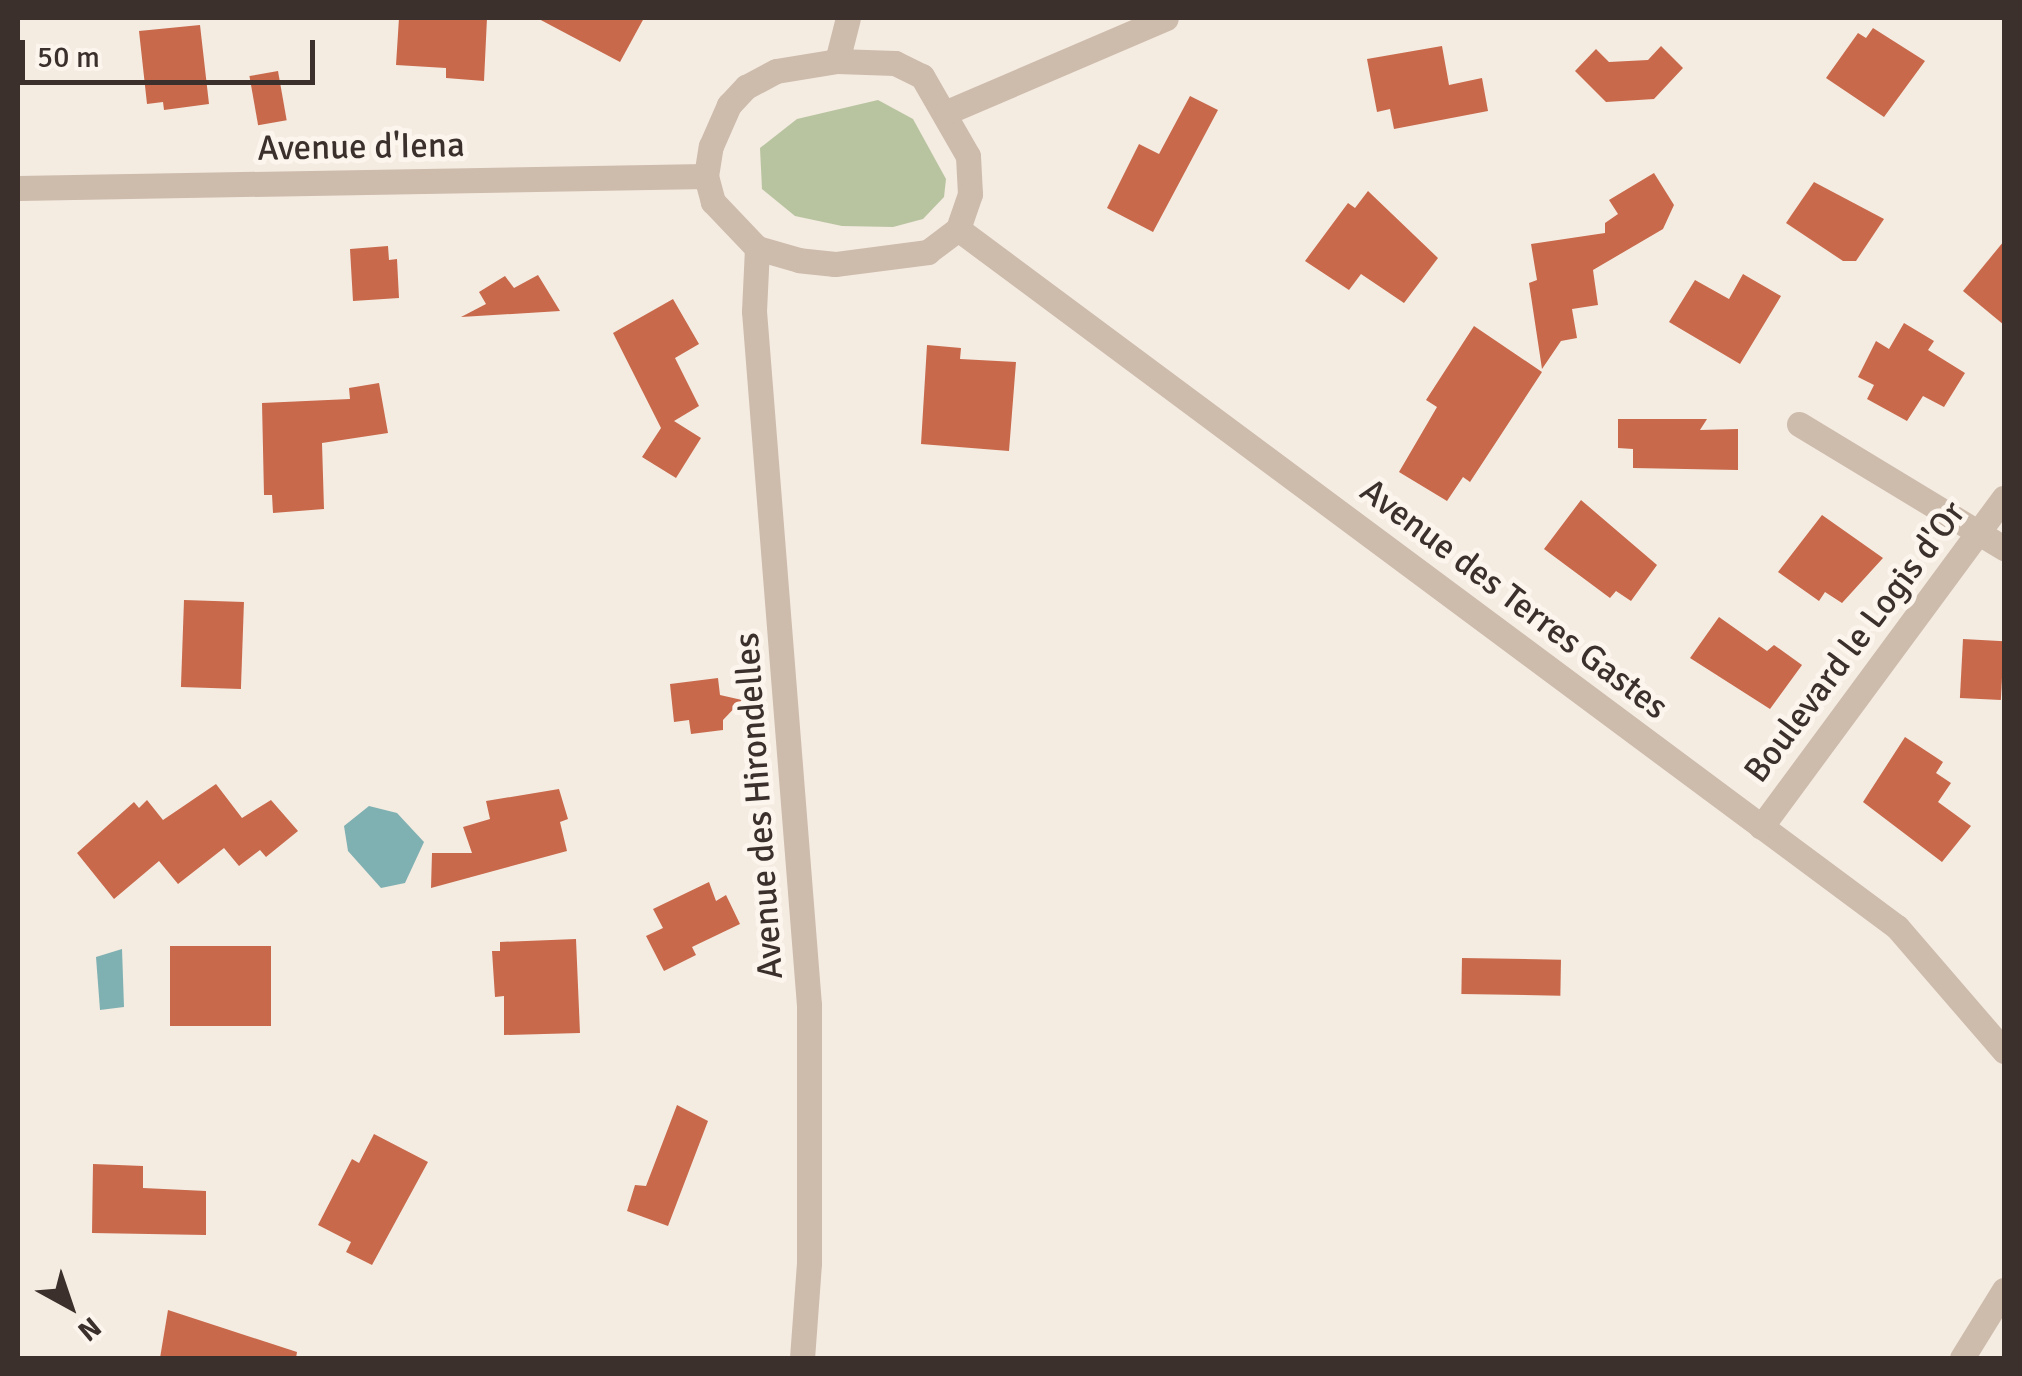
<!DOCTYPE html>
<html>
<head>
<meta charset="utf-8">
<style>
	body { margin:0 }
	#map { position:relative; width:2022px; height:1376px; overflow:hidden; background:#f4ebe1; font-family:Signika,sans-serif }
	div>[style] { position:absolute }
	.green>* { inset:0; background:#b8c4a0 }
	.water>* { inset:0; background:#7fb0b2 }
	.building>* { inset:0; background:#c8694b; transform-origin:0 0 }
	.street>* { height:25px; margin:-12.5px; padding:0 12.5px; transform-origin:12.5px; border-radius:12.5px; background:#cdbbac }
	span { translate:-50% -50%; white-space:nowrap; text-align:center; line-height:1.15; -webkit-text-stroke:10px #fbf5ee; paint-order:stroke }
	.street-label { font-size:35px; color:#3b302b }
	.frame { position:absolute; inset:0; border:20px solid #3b302b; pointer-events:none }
	.north { position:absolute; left:20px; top:1256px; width:100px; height:100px; -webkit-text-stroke:8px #fbf5ee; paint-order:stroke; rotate:140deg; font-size:28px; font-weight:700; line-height:40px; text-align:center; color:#3b302b }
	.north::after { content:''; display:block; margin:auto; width:35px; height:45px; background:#3b302b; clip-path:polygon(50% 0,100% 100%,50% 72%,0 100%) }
	.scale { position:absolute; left:20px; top:40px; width:295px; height:45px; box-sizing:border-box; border:5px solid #3b302b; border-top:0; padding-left:12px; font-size:30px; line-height:35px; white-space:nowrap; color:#3b302b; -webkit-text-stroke:8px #fbf5ee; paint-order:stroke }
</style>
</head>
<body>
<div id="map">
	<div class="green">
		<i style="clip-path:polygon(878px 100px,913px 119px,946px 179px,944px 197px,923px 219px,893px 227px,842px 226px,795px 216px,762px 189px,760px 148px,797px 119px)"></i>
	</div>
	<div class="water">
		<i style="clip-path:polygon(369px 806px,397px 813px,424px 842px,405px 883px,381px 888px,348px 851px,344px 826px)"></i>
		<i style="clip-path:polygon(122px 949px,124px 1007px,100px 1010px,96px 957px)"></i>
	</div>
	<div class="building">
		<i style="clip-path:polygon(399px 18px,487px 18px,484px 81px,446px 78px,446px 68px,396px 65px)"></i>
		<i style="clip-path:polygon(537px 18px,644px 18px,620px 62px)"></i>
		<i style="clip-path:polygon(200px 25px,209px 104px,164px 110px,163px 102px,147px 104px,139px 31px)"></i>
		<i style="clip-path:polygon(1873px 28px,1925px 61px,1884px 117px,1826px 78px,1858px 33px,1866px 38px)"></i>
		<i style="clip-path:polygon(1442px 46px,1449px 85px,1482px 78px,1488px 111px,1394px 129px,1390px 109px,1377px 112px,1367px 59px)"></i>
		<i style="clip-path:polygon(1661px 46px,1683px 68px,1654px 99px,1606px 102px,1575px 71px,1596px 49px,1609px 62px,1648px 60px)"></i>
		<i style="left:278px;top:71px;width:50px;height:29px;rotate:80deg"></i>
		<i style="clip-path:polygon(1190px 96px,1218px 110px,1153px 232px,1107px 208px,1139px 144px,1159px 154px)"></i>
		<i style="clip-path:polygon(1654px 173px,1674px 205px,1663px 229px,1593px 270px,1598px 305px,1572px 309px,1577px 338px,1561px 341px,1542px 369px,1529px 283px,1537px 280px,1531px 244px,1605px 233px,1605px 223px,1618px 214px,1609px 200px)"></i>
		<i style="clip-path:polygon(1814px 182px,1884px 219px,1856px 261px,1843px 261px,1786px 223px)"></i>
		<i style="clip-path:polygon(1368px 191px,1438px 258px,1404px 303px,1361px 274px,1349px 290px,1305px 261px,1348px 203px,1355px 208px)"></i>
		<i style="clip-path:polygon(2004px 241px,2004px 325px,1963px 291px)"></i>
		<i style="clip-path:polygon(388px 246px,389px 260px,397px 259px,399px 298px,353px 301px,350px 249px)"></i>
		<i style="clip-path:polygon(1743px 274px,1781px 296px,1740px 364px,1669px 322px,1695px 280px,1729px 299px)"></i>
		<i style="clip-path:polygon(538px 275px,560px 311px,461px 317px,486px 304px,479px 292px,505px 276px,514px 288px)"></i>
		<i style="clip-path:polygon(673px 299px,699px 344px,675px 358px,699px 406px,674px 421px,701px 438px,676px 478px,642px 457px,661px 428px,613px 333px)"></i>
		<i style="clip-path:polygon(1904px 323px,1934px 341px,1928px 350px,1965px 373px,1944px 407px,1923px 396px,1907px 421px,1867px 399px,1874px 385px,1858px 377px,1876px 341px,1889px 349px)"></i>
		<i style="clip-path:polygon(1474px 326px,1542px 372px,1470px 482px,1463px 477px,1447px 501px,1399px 472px,1437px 407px,1426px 400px)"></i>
		<i style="clip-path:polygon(927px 345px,961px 348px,960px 359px,1016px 362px,1009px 451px,921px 444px)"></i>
		<i style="clip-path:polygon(379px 383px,388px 433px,322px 443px,324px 509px,273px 513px,272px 495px,264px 495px,262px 403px,350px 399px,349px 388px)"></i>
		<i style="clip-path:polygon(1618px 419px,1707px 419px,1700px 430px,1738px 429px,1738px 470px,1633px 468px,1633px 449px,1618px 448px)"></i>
		<i style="clip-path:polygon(1581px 500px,1657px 565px,1631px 601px,1616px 591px,1610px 598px,1544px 549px)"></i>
		<i style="clip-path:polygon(1822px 515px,1883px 558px,1842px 603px,1825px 592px,1819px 601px,1778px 572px)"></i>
		<i style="left:184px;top:600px;width:60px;height:87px;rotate:2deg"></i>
		<i style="clip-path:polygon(1719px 617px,1767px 651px,1774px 645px,1802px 665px,1770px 709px,1690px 658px)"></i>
		<i style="left:1963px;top:639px;width:41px;height:59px;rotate:3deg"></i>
		<i style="clip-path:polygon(718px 678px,720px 695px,742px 700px,723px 720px,723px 730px,691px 734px,689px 720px,674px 722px,670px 684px)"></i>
		<i style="clip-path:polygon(1905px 737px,1943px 762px,1936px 773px,1951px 783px,1938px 802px,1971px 826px,1942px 862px,1863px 802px)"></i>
		<i style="clip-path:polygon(216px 784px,242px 818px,271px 800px,298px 831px,266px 857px,260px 850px,239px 866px,224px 848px,178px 884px,159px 861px,114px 899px,77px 853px,134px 802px,139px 808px,147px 800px,163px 820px)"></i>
		<i style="clip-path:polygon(559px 789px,568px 819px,560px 822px,567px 851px,431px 888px,432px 853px,472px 853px,463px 827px,490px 819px,486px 801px)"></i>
		<i style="clip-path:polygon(709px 882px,716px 901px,726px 895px,740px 924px,692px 947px,696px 955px,664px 971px,646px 936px,663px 928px,653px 909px)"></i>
		<i style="clip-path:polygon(576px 939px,580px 1033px,504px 1035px,504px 996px,495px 997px,492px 951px,500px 951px,500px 942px)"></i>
		<i style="left:170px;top:946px;width:101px;height:80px"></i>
		<i style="left:1462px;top:958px;width:99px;height:36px;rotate:1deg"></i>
		<i style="clip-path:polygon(677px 1105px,708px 1121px,668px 1226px,627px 1211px,635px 1185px,646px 1186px)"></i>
		<i style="clip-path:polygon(374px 1134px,428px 1162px,372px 1265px,346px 1252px,351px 1242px,318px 1225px,352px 1159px,359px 1163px)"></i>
		<i style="clip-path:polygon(93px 1164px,143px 1166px,143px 1188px,206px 1191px,206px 1235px,92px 1233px)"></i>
		<i style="clip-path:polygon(168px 1310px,297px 1352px,296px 1358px,160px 1358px)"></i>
	</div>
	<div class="street">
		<i style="left:837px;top:61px;width:58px;rotate:2deg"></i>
		<i style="left:895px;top:63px;width:30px;rotate:26deg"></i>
		<i style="left:922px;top:76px;width:92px;rotate:60.1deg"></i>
		<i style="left:968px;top:156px;width:38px;rotate:87deg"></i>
		<i style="left:970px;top:194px;width:37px;rotate:109deg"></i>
		<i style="left:958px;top:229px;width:38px;rotate:143deg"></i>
		<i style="left:928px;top:252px;width:94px;rotate:172.6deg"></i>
		<i style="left:835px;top:264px;width:36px;rotate:-174deg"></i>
		<i style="left:799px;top:260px;width:44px;rotate:-164.1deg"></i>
		<i style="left:757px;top:248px;width:64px;rotate:-133.7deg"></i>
		<i style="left:713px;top:202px;width:27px;rotate:-105deg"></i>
		<i style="left:706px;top:176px;width:30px;rotate:-81deg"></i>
		<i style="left:711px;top:146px;width:45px;rotate:-66.3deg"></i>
		<i style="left:729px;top:105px;width:25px;rotate:-47deg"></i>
		<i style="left:746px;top:87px;width:34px;rotate:-28deg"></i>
		<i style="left:776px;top:71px;width:62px;rotate:-9.3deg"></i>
		<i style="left:837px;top:61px;width:44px;rotate:-75.7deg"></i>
		<i style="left:947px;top:112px;width:238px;rotate:-23.2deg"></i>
		<i style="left:18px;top:188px;width:688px;rotate:-1deg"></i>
		<i style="left:958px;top:229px;width:1170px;rotate:36.63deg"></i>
		<i style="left:1897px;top:927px;width:164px;rotate:49.2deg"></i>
		<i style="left:757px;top:248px;width:63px;rotate:92.7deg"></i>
		<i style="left:754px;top:311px;width:696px;rotate:85.47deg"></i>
		<i style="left:809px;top:1005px;width:258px;rotate:90deg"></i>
		<i style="left:809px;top:1263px;width:95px;rotate:94.2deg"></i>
		<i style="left:1799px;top:424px;width:240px;rotate:31.2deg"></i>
		<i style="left:1761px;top:827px;width:409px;rotate:-53.6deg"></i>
		<i style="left:1962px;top:1358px;width:80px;rotate:-58.3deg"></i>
	</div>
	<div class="street-label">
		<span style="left:361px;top:147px;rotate:-1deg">Avenue d'Iena</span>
		<span style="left:1514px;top:599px;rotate:37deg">Avenue des Terres Gastes</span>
		<span style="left:1855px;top:642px;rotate:-53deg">Boulevard le Logis d'Or</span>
		<span style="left:759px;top:806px;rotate:-94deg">Avenue des Hirondelles</span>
	</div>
	<div class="frame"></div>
	<div class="north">N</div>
	<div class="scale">50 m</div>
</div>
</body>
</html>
